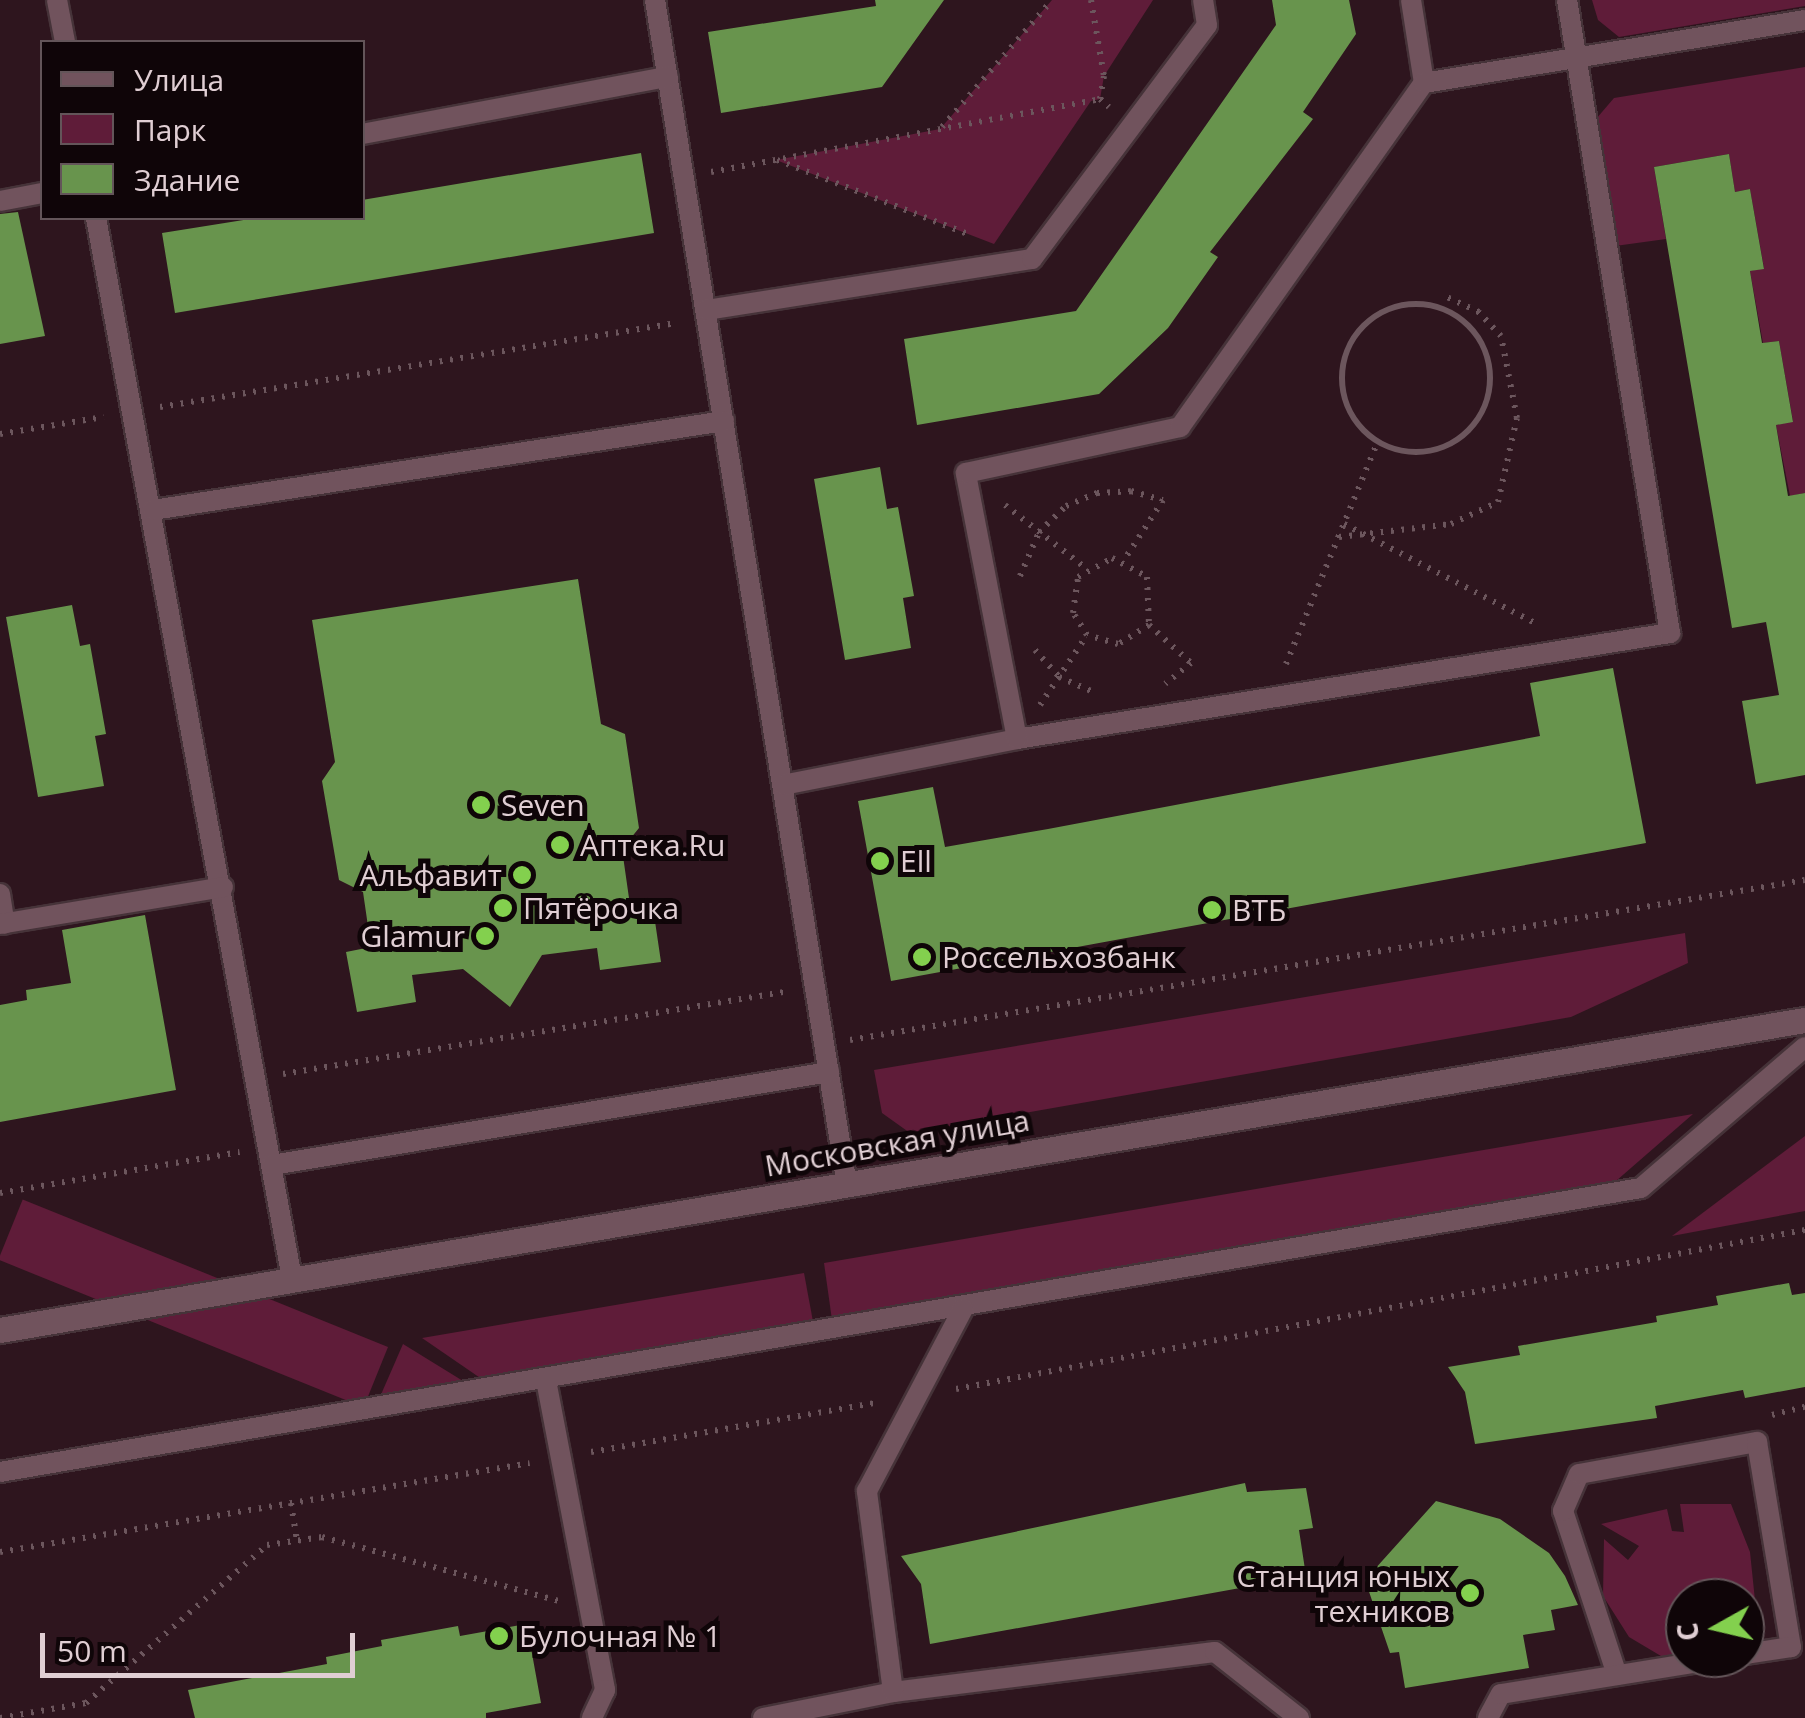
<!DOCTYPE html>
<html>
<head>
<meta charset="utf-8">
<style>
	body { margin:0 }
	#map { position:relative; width:1805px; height:1718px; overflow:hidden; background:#2e151e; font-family:"Open Sans",sans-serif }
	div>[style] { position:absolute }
	.green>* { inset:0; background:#5f1c39; transform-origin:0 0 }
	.building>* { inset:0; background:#68944d }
	.path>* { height:6px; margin-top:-3px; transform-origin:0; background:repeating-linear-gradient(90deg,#6c565d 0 2.5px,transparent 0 10.5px) }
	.path>.ring { margin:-3px; padding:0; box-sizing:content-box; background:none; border:6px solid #6c565d; border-radius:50% }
	.roads { filter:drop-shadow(2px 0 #463339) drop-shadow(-2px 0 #463339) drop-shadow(0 2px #463339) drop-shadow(0 -2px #463339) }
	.service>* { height:20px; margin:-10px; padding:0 10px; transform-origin:10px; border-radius:10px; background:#71535d }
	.tertiary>* { height:25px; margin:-12.5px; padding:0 12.5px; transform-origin:12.5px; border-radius:12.5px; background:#71535d }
	.dots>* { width:28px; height:28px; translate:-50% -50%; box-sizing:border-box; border:5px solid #0f0508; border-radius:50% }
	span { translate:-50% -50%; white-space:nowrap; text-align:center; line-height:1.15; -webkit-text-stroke:10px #0f0508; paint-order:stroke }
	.poi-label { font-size:30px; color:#e0ced3 }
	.left { translate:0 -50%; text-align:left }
	.right { translate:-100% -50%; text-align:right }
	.street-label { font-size:30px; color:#e0ced3 }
	.legend { position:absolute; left:40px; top:40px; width:325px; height:180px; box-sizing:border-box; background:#0f0508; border:2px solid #635559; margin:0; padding:12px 18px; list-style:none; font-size:30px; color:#e0ced3 }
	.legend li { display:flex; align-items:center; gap:20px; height:50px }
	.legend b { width:50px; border:2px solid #635559 }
	.north { position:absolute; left:1665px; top:1578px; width:100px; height:100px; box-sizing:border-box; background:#0f0508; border:2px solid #635559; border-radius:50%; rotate:262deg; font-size:28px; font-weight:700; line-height:40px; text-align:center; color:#e0ced3 }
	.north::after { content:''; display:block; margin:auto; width:35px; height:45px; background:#83d04e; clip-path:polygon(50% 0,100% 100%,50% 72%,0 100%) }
	.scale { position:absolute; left:40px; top:1633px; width:315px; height:45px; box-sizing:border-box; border:5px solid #e0ced3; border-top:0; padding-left:12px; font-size:30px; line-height:35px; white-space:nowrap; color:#e0ced3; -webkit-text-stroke:8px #0f0508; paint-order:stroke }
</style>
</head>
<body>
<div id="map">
	<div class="green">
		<i style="clip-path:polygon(1052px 0,1153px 0,1104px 76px,1100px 99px,1091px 101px,994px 244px,776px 160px,940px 129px)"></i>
		<i style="clip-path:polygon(1592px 0,1805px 0,1805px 6px,1619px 37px,1598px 20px)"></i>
		<i style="clip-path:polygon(1805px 67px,1805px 493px,1790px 496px,1776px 425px,1793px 421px,1779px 341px,1763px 343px,1750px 271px,1764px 268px,1750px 189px,1735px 192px,1729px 154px,1654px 167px,1666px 239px,1615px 246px,1596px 119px,1614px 98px)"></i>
		<i style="clip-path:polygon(1685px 933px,1688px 963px,1571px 1017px,910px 1133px,882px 1113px,874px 1070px)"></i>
		<i style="clip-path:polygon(1693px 1114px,1616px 1181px,832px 1320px,824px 1263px)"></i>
		<i style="clip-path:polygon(1805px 1136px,1805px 1211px,1672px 1236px)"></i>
		<i style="clip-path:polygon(804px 1273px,814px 1327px,489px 1384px,422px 1338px)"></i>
		<i style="clip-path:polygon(403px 1344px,476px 1389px,376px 1406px)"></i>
		<i style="left:388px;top:1347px;width:65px;height:394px;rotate:112deg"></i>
		<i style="clip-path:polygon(1680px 1504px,1731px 1504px,1750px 1552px,1756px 1610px,1745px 1608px,1745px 1598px,1685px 1598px,1685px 1658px,1666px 1659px,1629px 1637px,1603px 1596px,1604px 1539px,1628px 1560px,1639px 1546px,1601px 1524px,1667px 1509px,1672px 1531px,1684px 1532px)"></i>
	</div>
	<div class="building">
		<i style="clip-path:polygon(875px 0,944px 0,882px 87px,721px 113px,708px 32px,876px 6px)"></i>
		<i style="clip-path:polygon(1272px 0,1349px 0,1356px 34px,1303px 112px,1313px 119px,1210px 252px,1218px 257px,1168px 328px,1099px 394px,917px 425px,904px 339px,1076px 311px,1276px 25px)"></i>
		<i style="clip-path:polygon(641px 153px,654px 233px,175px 313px,162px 233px,256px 218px,362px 218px,362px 200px)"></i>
		<i style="clip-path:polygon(1729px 154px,1735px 192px,1750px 189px,1764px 269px,1750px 271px,1762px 343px,1779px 341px,1793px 422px,1776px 425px,1788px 496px,1805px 493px,1805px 775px,1756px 784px,1742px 701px,1779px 695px,1766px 622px,1732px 628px,1654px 167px)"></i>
		<i style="clip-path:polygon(18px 212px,45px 336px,0 344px,0 214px)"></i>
		<i style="clip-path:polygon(880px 467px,887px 509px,898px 507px,914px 596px,903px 598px,911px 648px,845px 660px,814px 479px)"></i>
		<i style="clip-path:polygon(578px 579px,601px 724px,625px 734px,639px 828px,622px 849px,630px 905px,652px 901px,661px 962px,600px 970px,597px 948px,542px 955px,510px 1007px,463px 969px,412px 975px,416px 1002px,357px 1012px,346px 952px,371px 947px,363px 892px,339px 880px,322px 781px,335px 762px,312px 620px)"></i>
		<i style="clip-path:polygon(72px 605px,80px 646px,90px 644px,106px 734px,95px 736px,104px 786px,38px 797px,6px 617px)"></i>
		<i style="clip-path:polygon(1613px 668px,1646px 843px,891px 981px,858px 801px,933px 787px,945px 847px,1048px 829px,1540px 736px,1530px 683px)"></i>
		<i style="clip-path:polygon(145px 915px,176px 1090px,0 1122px,0 1005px,27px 1000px,26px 990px,71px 983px,62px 930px)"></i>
		<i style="clip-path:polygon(1789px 1283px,1792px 1295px,1805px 1293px,1805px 1387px,1745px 1398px,1743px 1390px,1655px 1406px,1657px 1418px,1475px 1444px,1465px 1392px,1448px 1367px,1520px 1355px,1518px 1346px,1657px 1322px,1656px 1316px,1718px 1305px,1716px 1296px)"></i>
		<i style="clip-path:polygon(1245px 1483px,1247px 1492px,1306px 1488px,1313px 1528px,1299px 1530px,1306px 1576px,930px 1644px,921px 1584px,901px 1556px)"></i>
		<i style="clip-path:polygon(1436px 1501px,1500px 1519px,1549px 1553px,1565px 1576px,1578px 1605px,1551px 1610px,1555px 1630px,1523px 1635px,1529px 1668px,1405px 1688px,1399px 1652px,1390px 1653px,1365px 1580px)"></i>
		<i style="clip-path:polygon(537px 1622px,531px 1648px,541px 1703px,486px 1713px,486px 1718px,195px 1718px,188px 1690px,327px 1664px,326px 1657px,382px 1646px,381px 1640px,458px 1626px,460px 1636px)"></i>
	</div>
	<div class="path">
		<i style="left:1091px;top:0;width:77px;rotate:80.3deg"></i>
		<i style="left:1104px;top:76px;width:23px;rotate:100deg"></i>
		<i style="left:942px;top:127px;width:168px;rotate:-49.1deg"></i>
		<i style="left:777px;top:160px;width:207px;rotate:21.2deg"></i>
		<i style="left:711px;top:172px;width:396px;rotate:-10.6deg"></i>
		<i style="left:1100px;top:99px;width:12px;rotate:42deg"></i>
		<i class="ring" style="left:1342px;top:304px;width:142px;height:142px"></i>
		<i style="left:160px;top:407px;width:523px;rotate:-9.25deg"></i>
		<i style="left:0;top:434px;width:105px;rotate:-9.3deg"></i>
		<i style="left:1005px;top:505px;width:104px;rotate:38deg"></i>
		<i style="left:1344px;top:524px;width:217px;rotate:27.4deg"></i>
		<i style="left:1339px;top:537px;width:113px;rotate:-6.6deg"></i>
		<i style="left:1451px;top:524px;width:52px;rotate:-25.1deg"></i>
		<i style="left:1498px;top:502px;width:86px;rotate:-77.3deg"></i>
		<i style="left:1517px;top:418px;width:84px;rotate:-101deg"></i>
		<i style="left:1501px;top:336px;width:33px;rotate:-133deg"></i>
		<i style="left:1479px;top:312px;width:40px;rotate:-155deg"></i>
		<i style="left:1020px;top:576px;width:48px;rotate:-66.6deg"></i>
		<i style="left:1039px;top:532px;width:37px;rotate:-44deg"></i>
		<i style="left:1066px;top:506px;width:34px;rotate:-23deg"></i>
		<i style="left:1097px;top:493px;width:34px;rotate:-3deg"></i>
		<i style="left:1131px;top:491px;width:33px;rotate:16deg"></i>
		<i style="left:1163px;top:500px;width:72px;rotate:123deg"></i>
		<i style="left:1149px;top:625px;width:36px;rotate:148deg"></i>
		<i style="left:1118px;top:644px;width:32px;rotate:-164deg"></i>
		<i style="left:1087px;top:635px;width:26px;rotate:-122deg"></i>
		<i style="left:1073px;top:613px;width:36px;rotate:-82deg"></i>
		<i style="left:1078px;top:577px;width:39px;rotate:-29deg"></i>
		<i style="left:1112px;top:558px;width:40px;rotate:28deg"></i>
		<i style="left:1147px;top:577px;width:48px;rotate:87.6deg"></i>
		<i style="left:1149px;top:625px;width:57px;rotate:42.1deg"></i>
		<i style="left:1191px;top:663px;width:33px;rotate:141deg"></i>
		<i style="left:1035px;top:650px;width:36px;rotate:48deg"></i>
		<i style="left:1059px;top:677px;width:40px;rotate:23.4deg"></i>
		<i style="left:1286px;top:664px;width:239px;rotate:-67.6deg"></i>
		<i style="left:1040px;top:705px;width:84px;rotate:-56.1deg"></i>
		<i style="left:850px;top:1040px;width:968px;rotate:-9.51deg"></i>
		<i style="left:283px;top:1074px;width:508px;rotate:-9.3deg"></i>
		<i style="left:0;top:1193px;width:243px;rotate:-9.7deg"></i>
		<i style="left:956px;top:1389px;width:864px;rotate:-10.61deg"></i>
		<i style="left:1772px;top:1415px;width:34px;rotate:-14deg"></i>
		<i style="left:591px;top:1452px;width:293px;rotate:-9.8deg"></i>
		<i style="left:291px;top:1503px;width:38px;rotate:81deg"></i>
		<i style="left:0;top:1552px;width:537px;rotate:-9.53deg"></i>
		<i style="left:0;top:1718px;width:87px;rotate:-9.9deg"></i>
		<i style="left:86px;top:1703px;width:240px;rotate:-41.1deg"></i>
		<i style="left:267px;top:1545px;width:56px;rotate:-8.3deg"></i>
		<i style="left:322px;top:1537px;width:245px;rotate:15.1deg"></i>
	</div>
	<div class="roads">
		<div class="service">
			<i style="left:57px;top:0;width:43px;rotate:79.2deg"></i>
			<i style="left:655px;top:0;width:1200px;rotate:80.8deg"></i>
			<i style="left:1411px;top:0;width:84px;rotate:81.1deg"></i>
			<i style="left:362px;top:134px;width:311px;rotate:-10.6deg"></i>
			<i style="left:0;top:201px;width:43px;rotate:-10.8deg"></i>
			<i style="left:96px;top:218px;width:1079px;rotate:79.53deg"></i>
			<i style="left:706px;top:310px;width:330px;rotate:-8.9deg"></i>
			<i style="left:1032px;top:259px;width:292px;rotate:-53.2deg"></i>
			<i style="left:1207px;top:25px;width:25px;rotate:-99deg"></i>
			<i style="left:153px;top:510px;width:578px;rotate:-8.86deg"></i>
			<i style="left:1017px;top:739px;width:662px;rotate:-9.22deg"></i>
			<i style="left:1670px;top:633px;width:641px;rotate:-99.24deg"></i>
			<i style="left:783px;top:785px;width:238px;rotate:-11.1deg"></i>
			<i style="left:1017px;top:739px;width:271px;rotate:-100.9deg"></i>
			<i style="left:966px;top:473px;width:219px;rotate:-12.1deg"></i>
			<i style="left:1180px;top:427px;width:422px;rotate:-54.7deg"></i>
			<i style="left:1424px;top:83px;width:386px;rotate:-9.4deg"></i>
			<i style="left:0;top:894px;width:30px;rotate:81deg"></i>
			<i style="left:0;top:924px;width:226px;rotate:-9.4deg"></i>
			<i style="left:272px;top:1165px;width:565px;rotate:-9.48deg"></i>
			<i style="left:546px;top:1380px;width:316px;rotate:79.2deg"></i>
			<i style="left:605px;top:1690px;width:31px;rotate:115deg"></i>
			<i style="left:0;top:1472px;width:1665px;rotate:-9.82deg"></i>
			<i style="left:1641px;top:1188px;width:216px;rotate:-40.7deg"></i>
			<i style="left:1617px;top:1675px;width:173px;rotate:-108.2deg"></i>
			<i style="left:1563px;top:1511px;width:40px;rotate:-66.6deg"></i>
			<i style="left:1579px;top:1474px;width:181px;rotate:-10.2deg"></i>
			<i style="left:1757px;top:1442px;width:208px;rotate:80.6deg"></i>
			<i style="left:1791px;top:1647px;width:47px;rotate:171.3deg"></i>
			<i style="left:893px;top:1692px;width:324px;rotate:-7.1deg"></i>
			<i style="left:1215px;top:1652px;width:107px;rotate:38.2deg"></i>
			<i style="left:763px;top:1718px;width:133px;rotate:-11.3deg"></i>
			<i style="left:893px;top:1692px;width:203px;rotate:-97.4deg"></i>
			<i style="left:867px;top:1491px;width:206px;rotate:-62.2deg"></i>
			<i style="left:1488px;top:1718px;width:27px;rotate:-62deg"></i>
			<i style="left:1501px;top:1694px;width:225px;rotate:-9.2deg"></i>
		</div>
		<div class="tertiary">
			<i style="left:0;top:1330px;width:1831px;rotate:-9.75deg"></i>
		</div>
	</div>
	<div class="dots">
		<i style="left:481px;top:805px;background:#83d04e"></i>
		<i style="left:560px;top:845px;background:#83d04e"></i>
		<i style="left:880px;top:861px;background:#83d04e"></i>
		<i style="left:522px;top:875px;background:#83d04e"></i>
		<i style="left:503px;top:908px;background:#83d04e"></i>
		<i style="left:1212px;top:910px;background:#83d04e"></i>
		<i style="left:485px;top:936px;background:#83d04e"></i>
		<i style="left:922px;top:957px;background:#83d04e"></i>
		<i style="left:1470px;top:1593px;background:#83d04e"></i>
		<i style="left:499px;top:1636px;background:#83d04e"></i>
	</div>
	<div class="poi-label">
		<span class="left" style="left:501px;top:805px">Seven</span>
		<span class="left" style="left:580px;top:845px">Аптека.Ru</span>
		<span class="left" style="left:900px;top:861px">Ell</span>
		<span class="right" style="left:502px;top:875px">Альфавит</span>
		<span class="left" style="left:523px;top:908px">Пятёрочка</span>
		<span class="left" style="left:1232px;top:910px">ВТБ</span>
		<span class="right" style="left:465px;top:936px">Glamur</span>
		<span class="left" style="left:942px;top:957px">Россельхозбанк</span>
		<span class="right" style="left:1450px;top:1593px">Станция юных<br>техников</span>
		<span class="left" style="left:519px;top:1636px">Булочная № 1</span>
	</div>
	<div class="street-label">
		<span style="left:897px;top:1143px;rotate:-10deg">Московская улица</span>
	</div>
	<ul class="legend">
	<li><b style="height:12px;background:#71535d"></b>Улица</li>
	<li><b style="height:28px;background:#5f1c39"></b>Парк</li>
	<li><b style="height:28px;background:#68944d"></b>Здание</li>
	</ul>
	<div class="north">С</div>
	<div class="scale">50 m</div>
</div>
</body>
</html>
